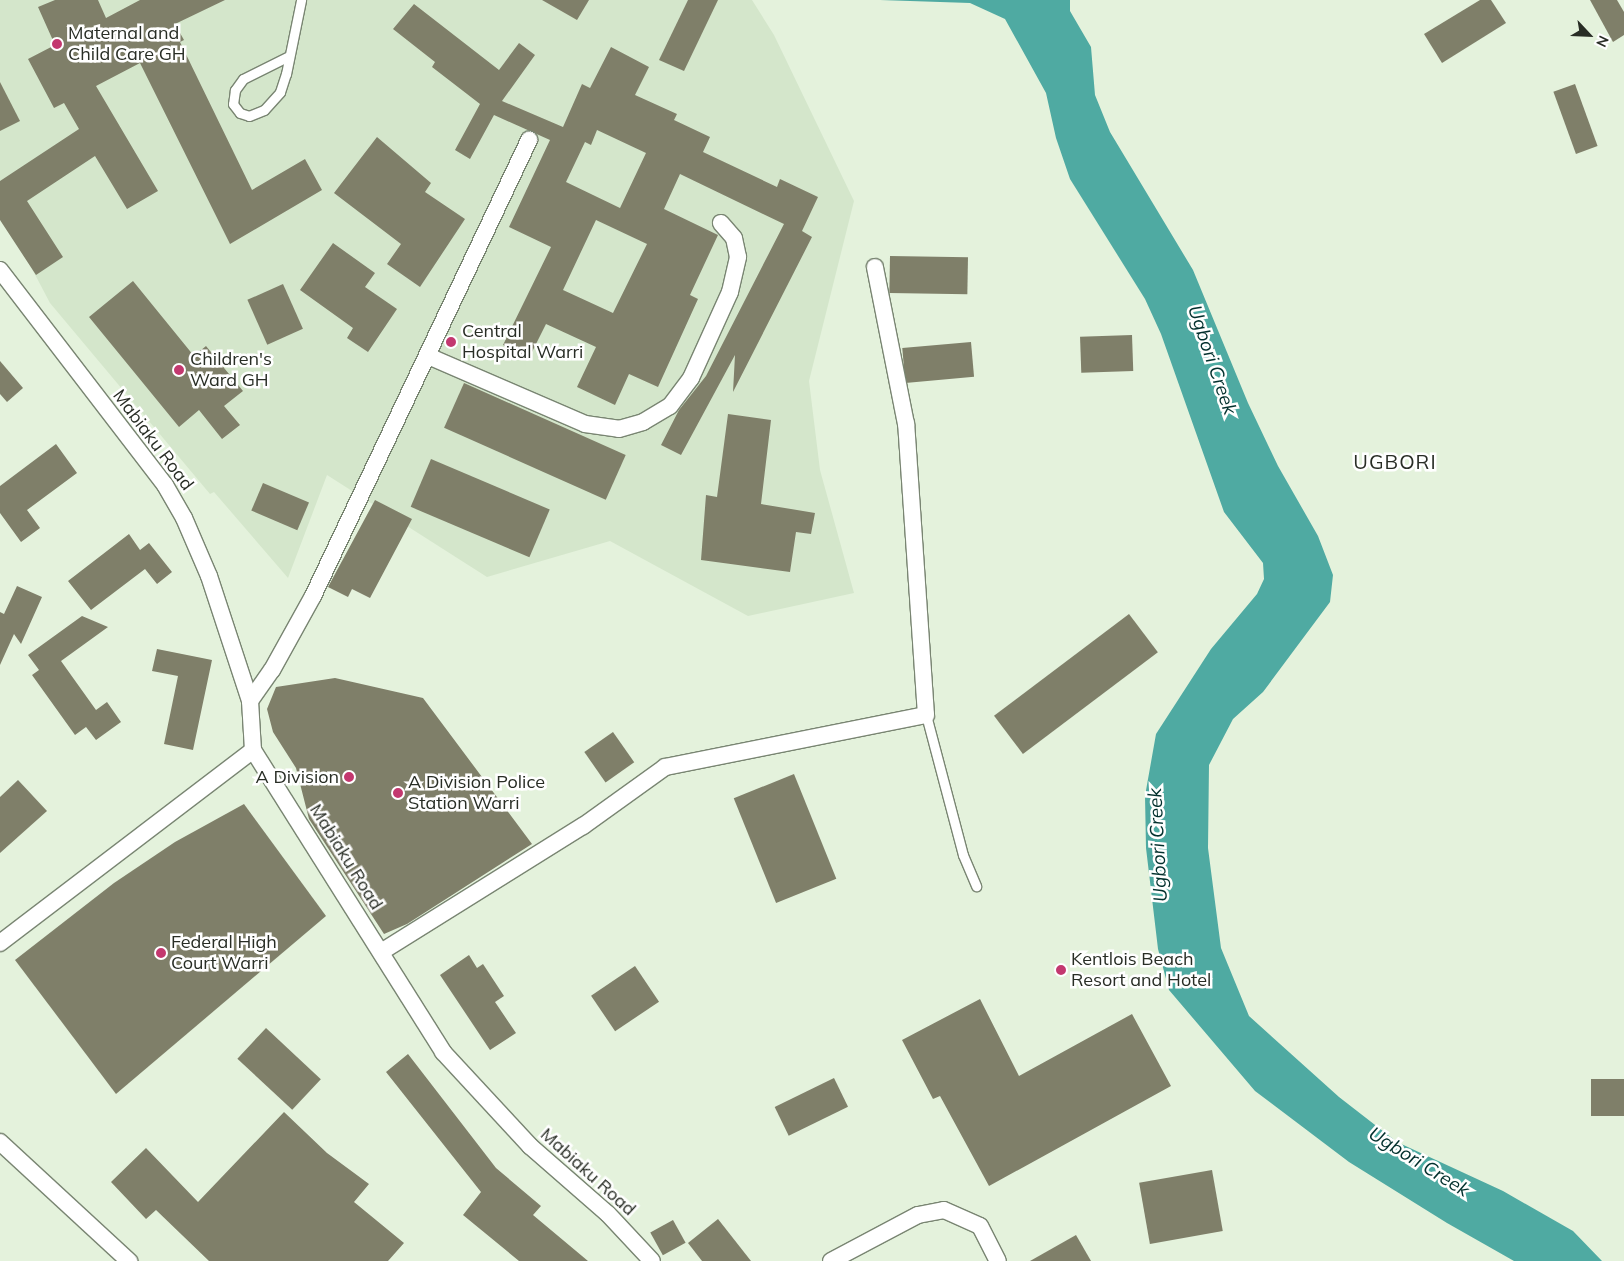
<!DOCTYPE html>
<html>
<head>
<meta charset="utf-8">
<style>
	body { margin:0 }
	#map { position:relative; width:1624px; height:1261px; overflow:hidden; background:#e4f2dc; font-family:Mulish,sans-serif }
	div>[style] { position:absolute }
	.built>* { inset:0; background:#d4e6cb }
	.water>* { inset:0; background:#4faaa2 }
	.building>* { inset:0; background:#7f7f69; transform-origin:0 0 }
	.roads { filter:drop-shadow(1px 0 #798572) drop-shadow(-1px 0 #798572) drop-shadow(0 1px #798572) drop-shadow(0 -1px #798572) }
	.lane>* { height:9px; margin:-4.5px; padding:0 4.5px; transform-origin:4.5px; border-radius:4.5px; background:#fff }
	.street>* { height:16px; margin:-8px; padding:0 8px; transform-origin:8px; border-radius:8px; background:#fff }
	.dots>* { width:14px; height:14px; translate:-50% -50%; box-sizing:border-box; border:2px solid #fff; border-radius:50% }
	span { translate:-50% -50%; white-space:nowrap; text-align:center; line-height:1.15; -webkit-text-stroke:5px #fff; paint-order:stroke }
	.poi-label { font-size:18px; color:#282d25 }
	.left { translate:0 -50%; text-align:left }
	.right { translate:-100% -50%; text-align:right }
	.street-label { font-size:18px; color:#282d25 }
	.water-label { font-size:19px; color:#02302d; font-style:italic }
	.quarter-label { font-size:20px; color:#282d25; letter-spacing:1px }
	.north { position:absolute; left:1564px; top:10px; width:50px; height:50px; -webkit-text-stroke:4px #fff; paint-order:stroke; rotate:115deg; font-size:14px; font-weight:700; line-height:20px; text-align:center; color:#282d25 }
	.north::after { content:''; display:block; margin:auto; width:18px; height:22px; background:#282d25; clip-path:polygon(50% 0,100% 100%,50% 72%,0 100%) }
</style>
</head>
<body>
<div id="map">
	<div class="built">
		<i style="clip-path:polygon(0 0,752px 0,774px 35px,854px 201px,809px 381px,820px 470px,854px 593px,748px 616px,610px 541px,487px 577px,327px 475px,288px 578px,214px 492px,210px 494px,50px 303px,0 208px)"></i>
	</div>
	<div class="water">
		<i style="clip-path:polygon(880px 0,1070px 0,1070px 11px,1091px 47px,1095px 95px,1110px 132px,1193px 270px,1248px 403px,1278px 466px,1318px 536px,1333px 575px,1330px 602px,1263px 692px,1233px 719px,1209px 765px,1208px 848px,1221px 948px,1249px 1016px,1339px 1097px,1397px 1142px,1503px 1191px,1573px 1231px,1602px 1261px,1514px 1261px,1447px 1223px,1349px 1162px,1255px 1091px,1169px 990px,1158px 949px,1146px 848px,1145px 796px,1156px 734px,1211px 649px,1257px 594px,1264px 579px,1263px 563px,1224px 512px,1161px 334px,1145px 299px,1070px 179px,1056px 138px,1046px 93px,1005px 19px,970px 3px)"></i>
	</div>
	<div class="building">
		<i style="clip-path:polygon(55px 0,98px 0,106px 18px,140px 0,225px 0,175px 24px,184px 40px,180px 42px,252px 190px,305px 159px,322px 190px,230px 244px,140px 63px,96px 86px,158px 191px,127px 209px,95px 156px,27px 201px,63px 257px,36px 275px,0 220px,0 181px,79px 129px,64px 103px,54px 108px,28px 59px,55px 45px,38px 7px)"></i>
		<i style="clip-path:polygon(542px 0,589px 0,577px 20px)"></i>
		<i style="clip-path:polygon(688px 0,718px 0,684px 71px,659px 60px)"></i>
		<i style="clip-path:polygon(1480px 0,1491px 0,1506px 23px,1442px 63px,1424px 34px)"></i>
		<i style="clip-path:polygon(1590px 0,1617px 0,1624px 12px,1624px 35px,1613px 42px)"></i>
		<i style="clip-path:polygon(evenodd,414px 4px,499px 70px,519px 43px,535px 55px,502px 101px,563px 127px,582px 84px,590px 88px,611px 47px,649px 67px,635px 95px,677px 114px,674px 120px,710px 137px,703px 152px,777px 187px,780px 179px,818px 197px,802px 231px,812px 237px,733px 392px,735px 355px,681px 455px,661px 445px,679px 410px,706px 376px,784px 224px,680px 174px,664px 209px,718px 235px,690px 295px,698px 299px,658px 387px,629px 374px,615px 405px,577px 387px,596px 347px,546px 324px,529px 358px,503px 345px,551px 247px,509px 227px,550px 140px,494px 115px,470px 159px,455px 150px,480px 104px,432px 67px,435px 62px,393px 29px,414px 4px,597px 130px,646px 153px,620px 208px,566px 182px,585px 142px,591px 145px,597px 130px,414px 4px,596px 220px,647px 244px,613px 313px,563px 290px,596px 220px)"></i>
		<i style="clip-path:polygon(0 82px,20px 121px,0 131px)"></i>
		<i style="left:1575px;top:84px;width:66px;height:23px;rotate:70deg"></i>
		<i style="clip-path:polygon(377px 137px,431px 183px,425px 192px,465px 219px,420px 287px,387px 264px,401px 244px,334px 193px)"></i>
		<i style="clip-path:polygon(333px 243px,375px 273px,365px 287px,397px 309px,368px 352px,347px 338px,353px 328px,300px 290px)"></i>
		<i style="left:890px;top:256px;width:78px;height:37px;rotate:1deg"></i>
		<i style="clip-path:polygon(133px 281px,194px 356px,206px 346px,243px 391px,224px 406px,240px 425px,222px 439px,199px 410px,179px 427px,89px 317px)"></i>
		<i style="left:283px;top:284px;width:49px;height:39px;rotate:66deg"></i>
		<i style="left:1132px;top:335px;width:36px;height:52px;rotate:88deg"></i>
		<i style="left:971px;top:342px;width:35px;height:69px;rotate:85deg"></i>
		<i style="clip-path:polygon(0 361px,23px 388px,7px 402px,0 394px)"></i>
		<i style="left:464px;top:383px;width:177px;height:49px;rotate:24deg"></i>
		<i style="clip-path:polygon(728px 414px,771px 420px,761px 504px,815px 513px,811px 534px,796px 532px,790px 572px,701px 560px,706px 495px,717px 497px)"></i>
		<i style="clip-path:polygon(56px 444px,77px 473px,27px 510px,40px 528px,21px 542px,0 513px,0 486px)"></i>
		<i style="left:431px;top:459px;width:129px;height:52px;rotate:23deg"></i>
		<i style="left:263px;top:483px;width:50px;height:30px;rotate:23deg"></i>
		<i style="clip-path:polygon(375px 500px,412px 519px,370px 598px,352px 589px,348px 597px,328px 587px)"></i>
		<i style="clip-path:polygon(129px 534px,140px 550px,149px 543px,172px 572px,157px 584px,145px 569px,91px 610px,68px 581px)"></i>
		<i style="clip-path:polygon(17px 586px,42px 597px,21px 644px,14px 634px,0 665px,0 612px,4px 614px)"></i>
		<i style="left:1129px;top:614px;width:48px;height:169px;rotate:53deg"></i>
		<i style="clip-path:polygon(82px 616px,108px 627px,61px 661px,96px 710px,107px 702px,121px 722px,96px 740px,86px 727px,75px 735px,32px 675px,39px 670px,28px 655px)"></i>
		<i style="clip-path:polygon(157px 649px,212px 660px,193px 750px,164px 744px,178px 676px,152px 671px)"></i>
		<i style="clip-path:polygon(335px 678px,423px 698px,532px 844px,407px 924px,384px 934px,309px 819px,296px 768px,273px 732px,267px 709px,276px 687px)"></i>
		<i style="left:613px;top:732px;width:37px;height:35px;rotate:55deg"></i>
		<i style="left:794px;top:774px;width:113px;height:65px;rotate:68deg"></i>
		<i style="clip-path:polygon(18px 780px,47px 811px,0 853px,0 797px)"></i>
		<i style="clip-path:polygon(244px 804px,326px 916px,116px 1094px,15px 960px,114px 883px,175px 842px)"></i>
		<i style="clip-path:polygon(469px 955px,477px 968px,483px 964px,504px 996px,495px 1002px,516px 1033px,490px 1050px,440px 975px)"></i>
		<i style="left:635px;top:966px;width:43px;height:53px;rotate:56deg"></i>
		<i style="clip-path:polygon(980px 999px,1019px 1076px,1132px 1014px,1171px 1086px,989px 1186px,940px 1096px,933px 1099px,902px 1040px)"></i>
		<i style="left:266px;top:1028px;width:75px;height:42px;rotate:43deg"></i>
		<i style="clip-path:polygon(408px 1054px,496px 1168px,541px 1206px,533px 1215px,588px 1261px,519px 1261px,463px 1215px,481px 1192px,386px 1072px)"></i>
		<i style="left:834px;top:1078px;width:32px;height:66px;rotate:64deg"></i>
		<i style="left:1624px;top:1079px;width:37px;height:33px;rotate:90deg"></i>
		<i style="clip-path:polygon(284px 1112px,327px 1153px,369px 1184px,354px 1202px,404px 1243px,388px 1261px,209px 1261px,156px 1210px,146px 1219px,111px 1182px,146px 1148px,198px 1202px)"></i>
		<i style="left:1212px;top:1170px;width:62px;height:74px;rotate:80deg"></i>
		<i style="clip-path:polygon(718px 1219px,751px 1261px,702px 1261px,688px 1243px)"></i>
		<i style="left:673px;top:1220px;width:26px;height:26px;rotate:61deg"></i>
		<i style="clip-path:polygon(1076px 1235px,1091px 1261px,1030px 1261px)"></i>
	</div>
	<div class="roads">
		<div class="lane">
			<i style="left:289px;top:56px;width:51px;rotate:153.4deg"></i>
			<i style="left:243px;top:79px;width:14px;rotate:126deg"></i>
			<i style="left:235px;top:90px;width:14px;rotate:98deg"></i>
			<i style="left:233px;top:104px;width:11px;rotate:52deg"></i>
			<i style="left:240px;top:113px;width:9px;rotate:18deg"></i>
			<i style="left:249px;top:116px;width:16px;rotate:-22deg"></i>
			<i style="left:264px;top:110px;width:24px;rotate:-48deg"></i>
			<i style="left:280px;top:92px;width:19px;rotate:-72deg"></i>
			<i style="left:286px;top:74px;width:76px;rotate:-78.5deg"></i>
			<i style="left:926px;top:715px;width:145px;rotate:75.2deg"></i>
			<i style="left:963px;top:855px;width:34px;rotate:67deg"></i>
		</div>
		<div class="street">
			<i style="left:0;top:270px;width:271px;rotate:52.5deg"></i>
			<i style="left:165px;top:485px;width:38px;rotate:60deg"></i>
			<i style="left:184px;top:518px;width:63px;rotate:66.7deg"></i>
			<i style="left:209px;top:576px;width:132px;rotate:71.8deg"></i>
			<i style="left:250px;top:701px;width:49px;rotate:86.5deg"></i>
			<i style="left:253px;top:750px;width:357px;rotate:57.8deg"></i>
			<i style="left:443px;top:1052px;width:128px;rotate:47.2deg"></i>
			<i style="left:530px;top:1146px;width:103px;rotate:41.1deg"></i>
			<i style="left:608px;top:1214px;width:64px;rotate:46.9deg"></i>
			<i style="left:428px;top:356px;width:171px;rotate:23.4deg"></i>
			<i style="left:585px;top:424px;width:34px;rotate:8deg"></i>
			<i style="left:619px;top:429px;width:25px;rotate:-16deg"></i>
			<i style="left:643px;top:422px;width:31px;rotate:-31deg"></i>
			<i style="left:670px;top:406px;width:35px;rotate:-53deg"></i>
			<i style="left:691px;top:378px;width:94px;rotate:-65.6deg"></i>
			<i style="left:730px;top:292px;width:36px;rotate:-77deg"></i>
			<i style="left:738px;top:257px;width:19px;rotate:-102deg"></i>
			<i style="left:734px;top:238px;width:20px;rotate:-131deg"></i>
			<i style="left:250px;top:701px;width:38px;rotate:-55deg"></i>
			<i style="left:272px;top:670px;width:85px;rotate:-61deg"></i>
			<i style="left:313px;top:596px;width:505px;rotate:-64.65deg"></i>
			<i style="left:0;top:943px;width:318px;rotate:-37.3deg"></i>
			<i style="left:381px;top:952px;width:238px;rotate:-32deg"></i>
			<i style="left:583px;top:826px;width:101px;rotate:-35.7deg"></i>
			<i style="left:665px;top:767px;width:266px;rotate:-11.3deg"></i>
			<i style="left:926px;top:715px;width:292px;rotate:-93.9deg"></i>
			<i style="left:906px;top:424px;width:160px;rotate:-101.2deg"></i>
			<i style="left:0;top:1142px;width:176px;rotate:42.7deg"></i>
			<i style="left:831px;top:1261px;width:98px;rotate:-27.9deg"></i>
			<i style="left:918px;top:1215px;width:26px;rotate:-11deg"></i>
			<i style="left:944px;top:1210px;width:39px;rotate:24deg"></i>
			<i style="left:980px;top:1226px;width:39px;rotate:63deg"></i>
		</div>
	</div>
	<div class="dots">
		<i style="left:57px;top:44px;background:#c3386f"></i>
		<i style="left:451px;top:342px;background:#c3386f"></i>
		<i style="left:179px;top:370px;background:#c3386f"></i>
		<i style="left:349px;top:777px;background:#c3386f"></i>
		<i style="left:398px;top:793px;background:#c3386f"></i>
		<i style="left:161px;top:953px;background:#c3386f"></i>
		<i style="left:1061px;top:970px;background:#c3386f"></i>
	</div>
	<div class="poi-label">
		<span class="left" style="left:68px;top:44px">Maternal and<br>Child Care GH</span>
		<span class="left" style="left:462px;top:342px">Central<br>Hospital Warri</span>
		<span class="left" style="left:190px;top:370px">Children's<br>Ward GH</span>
		<span class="right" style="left:339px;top:777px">A Division</span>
		<span class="left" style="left:408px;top:793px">A Division Police<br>Station Warri</span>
		<span class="left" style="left:171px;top:953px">Federal High<br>Court Warri</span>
		<span class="left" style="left:1071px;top:970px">Kentlois Beach<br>Resort and Hotel</span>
	</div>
	<div class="street-label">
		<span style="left:153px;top:440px;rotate:53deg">Mabiaku Road</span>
		<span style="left:346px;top:857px;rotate:58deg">Mabiaku Road</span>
		<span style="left:588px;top:1172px;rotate:42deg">Mabiaku Road</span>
	</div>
	<div class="water-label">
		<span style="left:1212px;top:360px;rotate:71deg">Ugbori Creek</span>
		<span style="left:1158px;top:845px;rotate:-93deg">Ugbori Creek</span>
		<span style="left:1419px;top:1162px;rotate:32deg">Ugbori Creek</span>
	</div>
	<div class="quarter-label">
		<span style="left:1395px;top:461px">UGBORI</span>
	</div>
	<div class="north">N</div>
</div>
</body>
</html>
